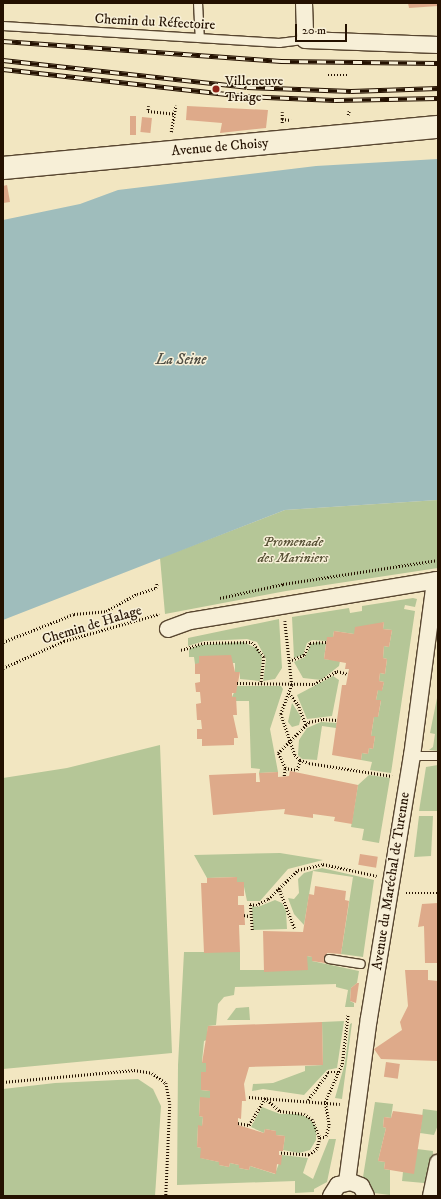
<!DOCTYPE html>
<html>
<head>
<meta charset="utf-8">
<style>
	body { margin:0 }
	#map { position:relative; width:441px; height:1199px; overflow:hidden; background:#f2e6c1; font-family:"IM FELL DW Pica",serif }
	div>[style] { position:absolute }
	.green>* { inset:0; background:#b5c697 }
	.water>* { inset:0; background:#9fbdbc }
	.building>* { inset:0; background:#deaa8a; transform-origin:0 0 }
	.path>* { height:2.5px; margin-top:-1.25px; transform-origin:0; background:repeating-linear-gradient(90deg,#241100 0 1px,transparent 0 3px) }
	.roads { filter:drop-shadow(1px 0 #584630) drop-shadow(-1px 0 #584630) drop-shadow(0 1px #584630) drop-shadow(0 -1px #584630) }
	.lane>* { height:8px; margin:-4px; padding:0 4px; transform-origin:4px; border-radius:4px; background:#f7efd7 }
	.street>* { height:16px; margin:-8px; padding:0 8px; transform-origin:8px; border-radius:8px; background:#f7efd7 }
	.secondary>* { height:22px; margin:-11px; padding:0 11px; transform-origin:11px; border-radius:11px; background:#f7efd7 }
	.rail>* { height:4.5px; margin-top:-2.25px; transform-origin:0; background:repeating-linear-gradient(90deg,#f7efd7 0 9px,#241100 0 18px); box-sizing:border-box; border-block:1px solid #241100 }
	.dots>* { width:11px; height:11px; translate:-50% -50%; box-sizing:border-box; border:2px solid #f7efd7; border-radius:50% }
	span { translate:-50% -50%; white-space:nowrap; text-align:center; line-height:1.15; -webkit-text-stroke:3px #f7efd7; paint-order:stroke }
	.street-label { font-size:14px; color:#241100 }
	.poi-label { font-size:14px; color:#241100 }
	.left { translate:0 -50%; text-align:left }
	.park-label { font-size:14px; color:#575035; font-style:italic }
	.water-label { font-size:15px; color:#4f4d42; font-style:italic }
	.frame { position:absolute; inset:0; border:4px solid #241100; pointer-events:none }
	.scale { position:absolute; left:295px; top:24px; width:52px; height:18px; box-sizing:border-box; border:2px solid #241100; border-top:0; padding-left:5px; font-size:12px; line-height:14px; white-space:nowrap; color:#241100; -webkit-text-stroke:3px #f7efd7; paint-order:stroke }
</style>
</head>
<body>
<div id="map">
	<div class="green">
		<i style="clip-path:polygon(438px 500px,438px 568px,286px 591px,165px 614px,160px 558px,285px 510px)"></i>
		<i style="clip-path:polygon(413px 598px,417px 599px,415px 607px,405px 605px,404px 609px,415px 611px,391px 773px,370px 770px,372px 762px,361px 760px,362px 753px,368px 754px,369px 748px,373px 749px,375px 736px,371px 736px,374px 717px,378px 717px,381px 701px,376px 700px,378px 690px,382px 690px,384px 682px,379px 681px,380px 673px,385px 674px,387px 659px,383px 658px,384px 646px,389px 647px,392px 630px,383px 629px,384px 622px,354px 634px,334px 631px,333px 637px,327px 637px,327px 641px,312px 640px,307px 643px,303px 655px,294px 658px,292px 617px,349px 608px,350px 613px,362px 611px,362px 606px)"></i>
		<i style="clip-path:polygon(279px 619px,282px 668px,275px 679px,263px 681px,266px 659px,257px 642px,247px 639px,204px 641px,188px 646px,188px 638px)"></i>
		<i style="clip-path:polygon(243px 642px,258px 649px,262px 656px,260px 681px,240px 679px,240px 672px,235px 672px,235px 663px,195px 664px,194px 657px,189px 657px,189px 649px,199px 645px)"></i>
		<i style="clip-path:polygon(318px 642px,326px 644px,324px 659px,340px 661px,339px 666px,321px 680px,303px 678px,294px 662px,305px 657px,311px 644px)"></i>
		<i style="clip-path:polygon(333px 676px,339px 680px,332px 716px,307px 719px,297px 695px)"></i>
		<i style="clip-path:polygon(237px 686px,281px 686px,283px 689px,270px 729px,278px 772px,259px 773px,260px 769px,251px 768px,249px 701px,236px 701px,232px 697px)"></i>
		<i style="clip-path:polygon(438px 693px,438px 751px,429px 750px,433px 747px,435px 734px,430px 733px)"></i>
		<i style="clip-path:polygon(292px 703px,301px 717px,299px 725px,292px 727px,288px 722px)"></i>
		<i style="clip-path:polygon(321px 722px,337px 723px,336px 728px,322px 726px,317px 760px,302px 759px,298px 755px,299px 740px,307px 728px)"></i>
		<i style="clip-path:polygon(160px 745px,172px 1053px,3px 1069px,3px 778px,67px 768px)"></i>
		<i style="clip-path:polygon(438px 765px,438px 811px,419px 811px,426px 767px)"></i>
		<i style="clip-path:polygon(369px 775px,390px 778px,379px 843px,362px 840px,364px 829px,351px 827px,358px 785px)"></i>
		<i style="clip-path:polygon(419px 816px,433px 816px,431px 856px,414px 857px)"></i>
		<i style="clip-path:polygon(280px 853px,323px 860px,288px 869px,260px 901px,247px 901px,243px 882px,237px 882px,237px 877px,207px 878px,194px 855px)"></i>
		<i style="clip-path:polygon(322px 868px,374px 880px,363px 957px,341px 954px,353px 877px,313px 871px,304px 925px,294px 914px,288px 898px,294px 899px,299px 893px,298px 879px,304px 873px)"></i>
		<i style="clip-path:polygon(275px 900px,282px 903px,286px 911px,287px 929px,253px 930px,252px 906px,258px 907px)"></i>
		<i style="clip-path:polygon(184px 952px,240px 952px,240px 970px,307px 970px,307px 956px,312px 957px,312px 961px,359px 971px,357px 983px,351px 988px,350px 1001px,354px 1003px,354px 1007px,345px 1007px,348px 990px,336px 987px,336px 984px,235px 987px,234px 995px,224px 997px,218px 1004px,216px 1025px,208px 1026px,207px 1040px,204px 1041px,202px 1062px,206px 1063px,206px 1072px,201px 1072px,201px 1090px,210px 1091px,210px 1098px,200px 1098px,199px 1116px,203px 1117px,202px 1126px,198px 1126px,197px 1147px,201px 1148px,201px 1158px,219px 1162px,219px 1165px,229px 1167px,230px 1163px,239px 1165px,239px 1168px,249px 1170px,250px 1166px,275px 1174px,282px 1155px,308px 1158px,303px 1173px,313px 1179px,329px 1139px,336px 1139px,327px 1182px,314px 1189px,314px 1192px,295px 1193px,295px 1181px,177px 1185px,178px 1065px)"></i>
		<i style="clip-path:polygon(249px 1007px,250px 1020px,227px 1020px,236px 1008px)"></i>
		<i style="clip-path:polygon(344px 1021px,337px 1068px,327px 1070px,304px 1095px,263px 1089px,252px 1091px,253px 1084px,273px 1083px,305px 1071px,305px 1066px,323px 1065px,322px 1022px)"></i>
		<i style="clip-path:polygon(352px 1023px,342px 1099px,335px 1098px,345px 1063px,350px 1024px)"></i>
		<i style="clip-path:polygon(138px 1079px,153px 1089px,161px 1106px,155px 1196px,3px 1196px,3px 1089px,55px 1083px)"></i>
		<i style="clip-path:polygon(375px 1102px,393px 1104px,391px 1118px,384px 1117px,383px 1127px,386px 1128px,378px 1161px,385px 1162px,384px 1169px,390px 1170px,390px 1195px,374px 1193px,363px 1177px)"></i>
		<i style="clip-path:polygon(262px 1107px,280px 1114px,299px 1114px,309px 1118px,316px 1127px,316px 1140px,310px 1150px,299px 1153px,283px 1150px,285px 1136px,276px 1135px,276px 1131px,265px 1129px,264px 1133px,251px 1127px)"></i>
		<i style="clip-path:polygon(423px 1109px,438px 1111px,438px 1125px,434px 1135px,420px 1133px)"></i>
		<i style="clip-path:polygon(417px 1149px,433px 1151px,432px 1180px,424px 1183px,402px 1181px,403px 1172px)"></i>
	</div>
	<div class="water">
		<i style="clip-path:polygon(438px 159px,438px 500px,285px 510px,3px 620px,3px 220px,80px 204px,118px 190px,316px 166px)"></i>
	</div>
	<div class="building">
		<i style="clip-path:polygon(408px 3px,438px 3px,438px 6px,409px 8px)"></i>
		<i style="clip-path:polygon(187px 106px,268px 110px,266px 128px,220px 133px,222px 123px,186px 120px)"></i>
		<i style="left:130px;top:116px;width:6px;height:19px"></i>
		<i style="left:142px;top:117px;width:10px;height:15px;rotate:6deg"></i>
		<i style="clip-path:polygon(7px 185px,10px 202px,3px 203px,3px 186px)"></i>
		<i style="clip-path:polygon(384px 622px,383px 629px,392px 630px,389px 647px,384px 646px,383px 658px,387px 659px,385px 674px,380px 673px,379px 681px,384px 682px,382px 691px,378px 690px,376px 700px,381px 700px,378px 717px,374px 717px,371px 736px,375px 736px,373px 749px,369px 748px,368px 754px,362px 753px,361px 760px,332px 755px,342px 685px,346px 685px,349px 669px,345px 669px,346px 663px,324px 659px,327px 637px,333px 637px,334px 631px,354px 634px,355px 627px)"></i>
		<i style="clip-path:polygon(231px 655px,235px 672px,240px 672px,236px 693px,232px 693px,232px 697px,236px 697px,237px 715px,233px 715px,238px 738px,234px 738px,234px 745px,202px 746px,202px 739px,197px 739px,197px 729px,202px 729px,201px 720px,197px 720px,196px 704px,201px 703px,200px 692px,196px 692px,195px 683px,200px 682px,200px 674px,195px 674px,195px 664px,199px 663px,199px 656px)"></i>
		<i style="clip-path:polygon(290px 771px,358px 785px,352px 824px,334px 821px,335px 817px,313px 814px,313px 818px,284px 814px,285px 809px,213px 815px,209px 775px,256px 773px,256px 782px,260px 782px,259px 773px,278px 772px,278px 777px,289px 776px)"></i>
		<i style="left:360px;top:854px;width:18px;height:11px;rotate:9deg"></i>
		<i style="clip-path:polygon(237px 877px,237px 882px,244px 882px,244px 896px,238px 896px,238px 905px,244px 905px,245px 925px,239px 925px,240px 952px,204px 953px,201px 883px,207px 883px,207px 878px)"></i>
		<i style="clip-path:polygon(315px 886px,346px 891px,345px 900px,349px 901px,341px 954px,327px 953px,325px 963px,312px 961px,312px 957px,307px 956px,308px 970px,264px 972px,263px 931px,303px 932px,309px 894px,314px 895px)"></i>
		<i style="clip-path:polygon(438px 903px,438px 963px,425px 963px,424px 926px,418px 927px,422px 904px)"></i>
		<i style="clip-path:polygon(405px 970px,428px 970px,428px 980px,438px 981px,438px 1061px,381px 1059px,374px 1049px,402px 1030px,400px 1022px,408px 1006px)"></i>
		<i style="clip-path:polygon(357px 983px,359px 983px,356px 1003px,350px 1001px,351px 988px)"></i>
		<i style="clip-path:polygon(322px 1022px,323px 1065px,249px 1067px,244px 1084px,246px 1101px,242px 1101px,241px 1119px,238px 1118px,238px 1125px,264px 1133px,265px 1129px,276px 1131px,276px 1135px,285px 1136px,283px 1151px,279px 1151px,279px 1155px,282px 1155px,281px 1165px,277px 1164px,276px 1174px,250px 1166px,249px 1170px,239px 1168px,239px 1165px,230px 1163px,229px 1167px,219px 1165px,219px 1162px,200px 1158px,201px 1148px,197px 1147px,198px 1125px,202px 1126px,203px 1117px,199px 1116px,200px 1097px,210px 1098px,210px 1091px,201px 1090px,201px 1072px,206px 1072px,206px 1063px,202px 1063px,208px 1026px)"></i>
		<i style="left:386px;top:1062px;width:14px;height:15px;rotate:8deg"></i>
		<i style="clip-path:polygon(393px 1111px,423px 1115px,414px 1174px,384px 1169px,385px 1162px,378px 1161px,386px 1128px,383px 1127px,384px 1117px,391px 1118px)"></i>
	</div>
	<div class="path">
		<i style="left:328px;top:75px;width:19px"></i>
		<i style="left:149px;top:106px;width:5px;rotate:101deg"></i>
		<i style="left:148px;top:111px;width:27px;rotate:6deg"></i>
		<i style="left:348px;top:115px;width:4px;rotate:-76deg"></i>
		<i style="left:282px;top:119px;width:7px;rotate:-90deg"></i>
		<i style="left:282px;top:123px;width:4px;rotate:-90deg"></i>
		<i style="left:282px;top:119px;width:9px;rotate:6deg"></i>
		<i style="left:171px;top:132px;width:27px;rotate:-80deg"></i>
		<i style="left:220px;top:598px;width:65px;rotate:-12.5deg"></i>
		<i style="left:283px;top:584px;width:157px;rotate:-8.8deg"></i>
		<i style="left:285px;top:621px;width:64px;rotate:83.8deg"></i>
		<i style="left:292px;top:685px;width:31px;rotate:111deg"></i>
		<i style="left:281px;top:714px;width:43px;rotate:71.1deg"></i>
		<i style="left:295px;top:755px;width:7px;rotate:45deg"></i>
		<i style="left:300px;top:760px;width:9px;rotate:18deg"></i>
		<i style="left:309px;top:763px;width:84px;rotate:8.9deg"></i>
		<i style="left:3px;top:642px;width:76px;rotate:-21.5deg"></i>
		<i style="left:74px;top:614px;width:32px;rotate:-5deg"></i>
		<i style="left:106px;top:611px;width:35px;rotate:-29deg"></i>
		<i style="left:137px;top:594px;width:20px;rotate:-18deg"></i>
		<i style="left:156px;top:588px;width:5px;rotate:-79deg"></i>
		<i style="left:181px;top:650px;width:24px;rotate:-17deg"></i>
		<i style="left:204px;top:643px;width:48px;rotate:-1.2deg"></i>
		<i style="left:252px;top:642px;width:19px;rotate:51deg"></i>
		<i style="left:264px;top:657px;width:27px;rotate:96deg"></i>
		<i style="left:289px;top:661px;width:16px;rotate:-22deg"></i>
		<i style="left:304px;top:655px;width:13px;rotate:-63deg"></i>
		<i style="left:310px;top:643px;width:16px;rotate:-4deg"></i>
		<i style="left:3px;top:668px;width:67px;rotate:-23.9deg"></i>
		<i style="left:64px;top:641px;width:99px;rotate:-15.9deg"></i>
		<i style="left:237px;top:683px;width:77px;rotate:0.7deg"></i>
		<i style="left:314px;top:684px;width:26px;rotate:-29deg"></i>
		<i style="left:337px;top:671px;width:11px;rotate:15deg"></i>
		<i style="left:289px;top:693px;width:14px;rotate:51deg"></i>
		<i style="left:298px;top:704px;width:22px;rotate:69deg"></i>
		<i style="left:285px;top:768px;width:17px;rotate:-115deg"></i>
		<i style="left:278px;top:753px;width:44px;rotate:-45deg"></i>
		<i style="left:309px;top:722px;width:14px;rotate:-12deg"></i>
		<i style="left:323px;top:719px;width:14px;rotate:4deg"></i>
		<i style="left:284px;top:776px;width:8px;rotate:-83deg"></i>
		<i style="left:285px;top:768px;width:12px;rotate:9deg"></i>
		<i style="left:297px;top:770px;width:10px;rotate:-73deg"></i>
		<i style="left:279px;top:888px;width:44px;rotate:68.7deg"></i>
		<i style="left:406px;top:893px;width:32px"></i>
		<i style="left:244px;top:915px;width:5px;rotate:11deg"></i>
		<i style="left:252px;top:930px;width:26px;rotate:-94deg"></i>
		<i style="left:250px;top:904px;width:6px;rotate:9deg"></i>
		<i style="left:256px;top:905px;width:13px;rotate:-27deg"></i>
		<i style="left:268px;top:899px;width:42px;rotate:-44deg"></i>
		<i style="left:298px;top:870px;width:26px;rotate:-13deg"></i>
		<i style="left:323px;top:864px;width:55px;rotate:12.5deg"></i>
		<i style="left:3px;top:1082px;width:132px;rotate:-5.2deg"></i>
		<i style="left:134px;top:1070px;width:18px;rotate:9deg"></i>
		<i style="left:152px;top:1073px;width:17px;rotate:36deg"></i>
		<i style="left:166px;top:1083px;width:21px;rotate:79deg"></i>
		<i style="left:170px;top:1104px;width:92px;rotate:92.5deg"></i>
		<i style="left:249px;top:1097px;width:91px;rotate:4.4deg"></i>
		<i style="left:308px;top:1100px;width:34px;rotate:-54deg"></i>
		<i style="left:328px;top:1072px;width:10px"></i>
		<i style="left:238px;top:1123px;width:11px;rotate:10deg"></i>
		<i style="left:249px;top:1125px;width:31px;rotate:-59deg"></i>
		<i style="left:265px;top:1098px;width:20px;rotate:41deg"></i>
		<i style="left:280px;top:1111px;width:24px;rotate:7deg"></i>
		<i style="left:304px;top:1114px;width:9px;rotate:32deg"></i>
		<i style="left:312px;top:1119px;width:21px;rotate:67deg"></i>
		<i style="left:320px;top:1138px;width:11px;rotate:105deg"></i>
		<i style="left:317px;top:1149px;width:10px;rotate:143deg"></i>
		<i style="left:309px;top:1155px;width:30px;rotate:-176deg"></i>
		<i style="left:320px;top:1138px;width:6px;rotate:-18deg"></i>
		<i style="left:326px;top:1136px;width:11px;rotate:-75deg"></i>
		<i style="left:329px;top:1125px;width:23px;rotate:-100deg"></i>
		<i style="left:325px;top:1102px;width:42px;rotate:-65.9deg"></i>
		<i style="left:342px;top:1064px;width:50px;rotate:-83.2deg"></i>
	</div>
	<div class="roads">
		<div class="lane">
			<i style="left:198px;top:3px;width:35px;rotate:87deg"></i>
			<i style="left:3px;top:26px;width:277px;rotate:3.5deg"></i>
			<i style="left:279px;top:43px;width:26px;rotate:-7deg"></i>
			<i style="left:412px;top:756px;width:26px"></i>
			<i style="left:329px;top:959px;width:32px;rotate:9deg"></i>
		</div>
		<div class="street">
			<i style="left:304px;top:3px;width:37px;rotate:88deg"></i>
			<i style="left:305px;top:40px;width:133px;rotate:2.2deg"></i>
			<i style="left:168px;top:629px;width:23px;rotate:-20deg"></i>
			<i style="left:190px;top:621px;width:251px;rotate:-9.4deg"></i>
			<i style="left:347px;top:1182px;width:165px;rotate:-82.4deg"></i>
			<i style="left:369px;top:1018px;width:266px;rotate:-80.7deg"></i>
			<i style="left:412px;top:756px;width:177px;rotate:-82.5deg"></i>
			<i style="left:331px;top:1196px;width:13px;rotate:-58deg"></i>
			<i style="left:338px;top:1185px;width:13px;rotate:-13deg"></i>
			<i style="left:351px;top:1182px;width:11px;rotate:22deg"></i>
			<i style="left:361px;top:1186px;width:11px;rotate:63deg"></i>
			<i style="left:431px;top:1196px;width:34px;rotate:-78deg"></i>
		</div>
		<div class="secondary">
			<i style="left:3px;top:168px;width:437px;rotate:-5.4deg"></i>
		</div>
	</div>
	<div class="rail">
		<i style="left:3px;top:41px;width:279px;rotate:4.1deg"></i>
		<i style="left:281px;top:61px;width:157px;rotate:0.7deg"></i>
		<i style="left:3px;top:60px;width:245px;rotate:6.3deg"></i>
		<i style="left:247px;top:87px;width:104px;rotate:2.2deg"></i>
		<i style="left:351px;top:91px;width:87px;rotate:-2deg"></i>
		<i style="left:3px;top:69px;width:243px;rotate:6.4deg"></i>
		<i style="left:244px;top:96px;width:91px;rotate:2.5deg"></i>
		<i style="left:335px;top:100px;width:103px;rotate:-1.1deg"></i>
	</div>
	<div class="dots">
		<i style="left:216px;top:89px;background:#8f2418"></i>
	</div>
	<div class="street-label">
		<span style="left:155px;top:22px;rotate:3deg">Chemin du Réfectoire</span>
		<span style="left:220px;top:147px;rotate:-5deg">Avenue de Choisy</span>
		<span style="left:92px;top:625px;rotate:-17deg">Chemin de Halage</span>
		<span style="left:391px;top:881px;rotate:-81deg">Avenue du Maréchal de Turenne</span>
	</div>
	<div class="poi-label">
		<span class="left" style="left:225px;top:89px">Villeneuve<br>Triage</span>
	</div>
	<div class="park-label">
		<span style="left:293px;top:550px">Promenade<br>des Mariniers</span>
	</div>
	<div class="water-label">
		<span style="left:181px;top:360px">La Seine</span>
	</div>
	<div class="frame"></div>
	<div class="scale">20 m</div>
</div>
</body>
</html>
